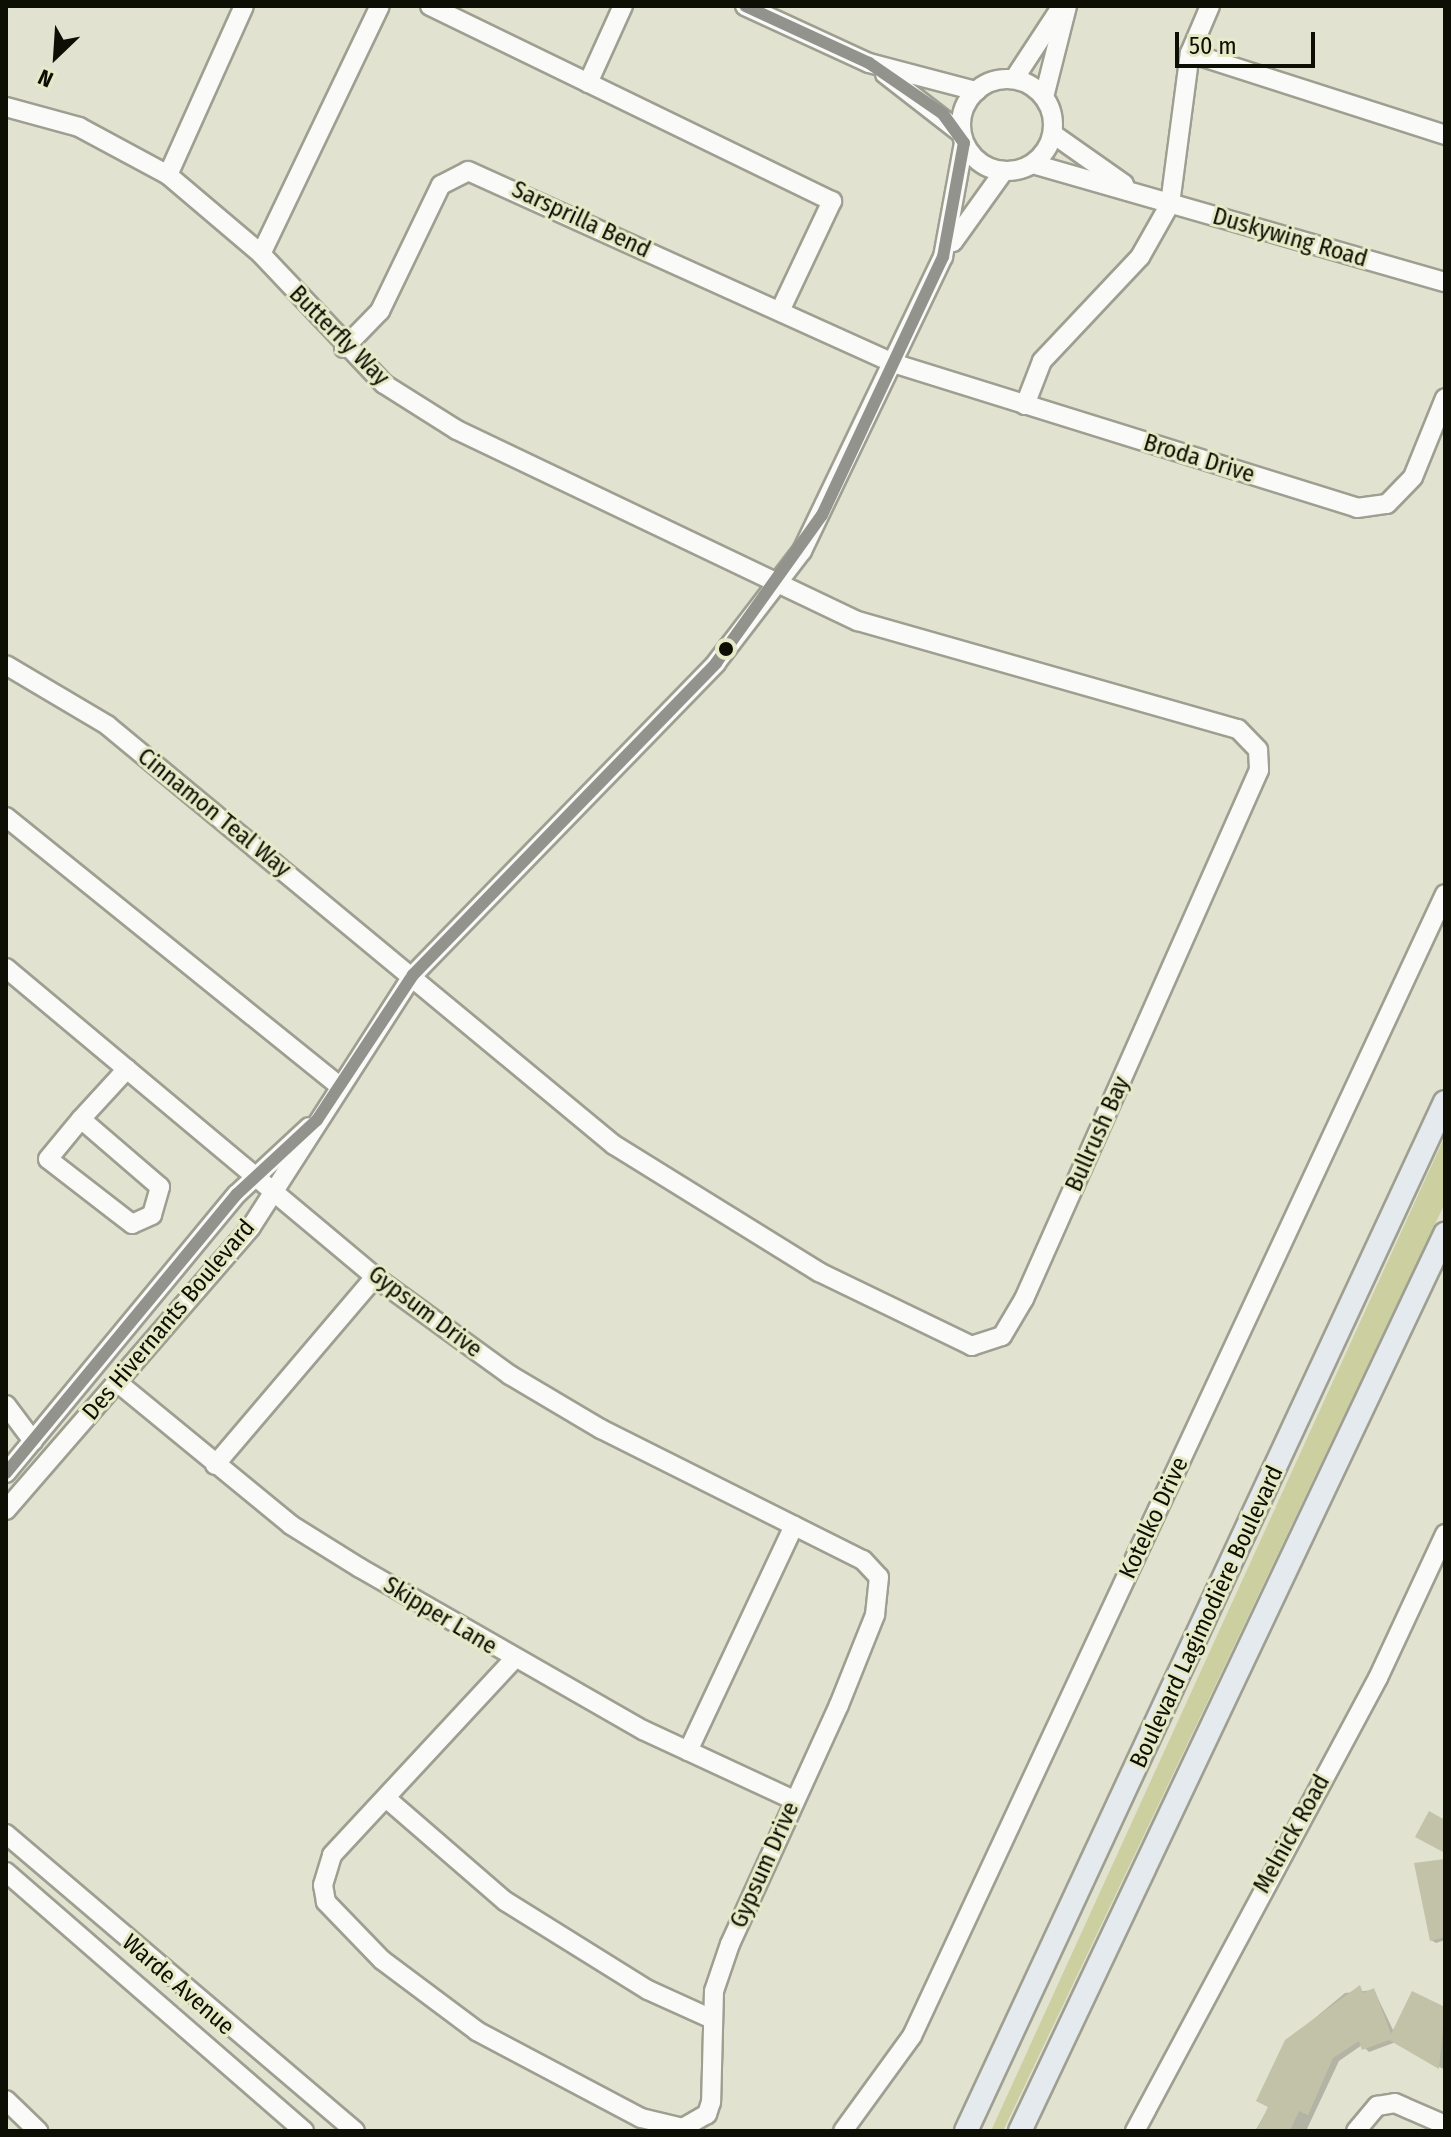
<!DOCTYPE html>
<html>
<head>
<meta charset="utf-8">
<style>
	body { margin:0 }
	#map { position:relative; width:1451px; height:2137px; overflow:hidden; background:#e1e2cf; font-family:"Fira Sans Condensed",sans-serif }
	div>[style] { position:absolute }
	.green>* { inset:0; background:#cccf9f }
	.shadow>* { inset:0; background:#0003 }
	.building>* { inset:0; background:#c1c2a8 }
	.roads { filter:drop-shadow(2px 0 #9e9f91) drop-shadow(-2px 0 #9e9f91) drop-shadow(0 2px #9e9f91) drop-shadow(0 -2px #9e9f91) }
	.minor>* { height:18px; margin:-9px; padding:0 9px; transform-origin:9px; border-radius:9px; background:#fafbf8 }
	.minor>.ring { margin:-9px; padding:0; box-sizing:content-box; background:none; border:18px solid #fafbf8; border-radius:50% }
	.major>* { height:22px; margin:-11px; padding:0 11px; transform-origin:11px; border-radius:11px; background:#e4eaed }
	.bus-1>* { height:12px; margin:-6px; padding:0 6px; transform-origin:6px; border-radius:6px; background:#93938e }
	.dots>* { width:22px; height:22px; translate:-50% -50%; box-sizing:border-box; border:4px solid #e7eac7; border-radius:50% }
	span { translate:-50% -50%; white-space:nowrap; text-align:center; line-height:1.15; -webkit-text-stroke:6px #e7eac7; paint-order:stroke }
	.street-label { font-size:24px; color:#0e0f04 }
	.frame { position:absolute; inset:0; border:8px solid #0e0f04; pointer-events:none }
	.north { position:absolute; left:16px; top:16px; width:80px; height:80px; -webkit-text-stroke:6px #e7eac7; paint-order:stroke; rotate:205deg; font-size:22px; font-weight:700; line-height:32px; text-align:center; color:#0e0f04 }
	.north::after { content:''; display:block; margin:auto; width:28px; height:36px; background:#0e0f04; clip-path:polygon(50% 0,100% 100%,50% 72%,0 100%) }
	.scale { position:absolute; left:1175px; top:32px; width:140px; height:36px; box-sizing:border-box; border:4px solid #0e0f04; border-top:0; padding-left:10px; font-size:24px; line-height:28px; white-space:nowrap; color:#0e0f04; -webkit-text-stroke:6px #e7eac7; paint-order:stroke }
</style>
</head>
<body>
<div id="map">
	<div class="green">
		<i style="clip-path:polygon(1445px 1136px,1445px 1203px,1003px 2131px,991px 2131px)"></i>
	</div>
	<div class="shadow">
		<i style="clip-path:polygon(1445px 1861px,1445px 1940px,1436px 1943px,1431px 1940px)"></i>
		<i style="clip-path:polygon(1374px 1990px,1394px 2032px,1413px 1994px,1445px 2013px,1445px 2070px,1396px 2042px,1369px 2052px,1362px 2045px,1339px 2061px,1306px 2131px,1255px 2131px,1270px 2106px,1286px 2042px,1345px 1993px)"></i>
	</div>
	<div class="building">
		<i style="clip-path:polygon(1429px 1811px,1445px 1820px,1445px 1853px,1415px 1837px)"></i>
		<i style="clip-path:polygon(1445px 1859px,1445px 1937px,1430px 1941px,1414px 1863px)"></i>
		<i style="clip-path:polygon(1360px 1985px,1363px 1993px,1374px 1988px,1391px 2034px,1412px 1991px,1445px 2007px,1439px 2069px,1389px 2040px,1362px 2050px,1359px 2041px,1333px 2058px,1308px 2115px,1299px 2111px,1290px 2131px,1256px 2131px,1268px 2107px,1256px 2101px,1285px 2040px)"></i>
	</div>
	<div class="roads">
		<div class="minor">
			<i style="left:430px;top:6px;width:447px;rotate:25.9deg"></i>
			<i style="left:832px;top:201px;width:122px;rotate:115.3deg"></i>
			<i style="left:745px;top:6px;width:136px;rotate:24.7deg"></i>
			<i style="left:869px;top:63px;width:111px;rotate:14.7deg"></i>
			<i style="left:1190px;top:53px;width:268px;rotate:17.8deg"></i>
			<i style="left:885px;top:74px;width:96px;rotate:37.8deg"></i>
			<i class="ring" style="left:961px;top:79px;width:74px;height:74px"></i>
			<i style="left:1014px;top:79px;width:87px;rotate:-56.7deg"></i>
			<i style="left:588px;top:83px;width:85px;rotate:-65.6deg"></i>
			<i style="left:1044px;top:97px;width:94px;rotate:-75.8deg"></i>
			<i style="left:6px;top:107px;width:76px;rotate:15.3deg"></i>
			<i style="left:79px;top:127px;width:101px;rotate:28.3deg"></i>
			<i style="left:168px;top:175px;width:122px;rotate:40.3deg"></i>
			<i style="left:261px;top:254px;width:179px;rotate:46.6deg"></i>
			<i style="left:384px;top:384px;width:86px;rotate:32.2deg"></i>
			<i style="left:457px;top:430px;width:444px;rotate:25.5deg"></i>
			<i style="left:858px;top:621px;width:395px;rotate:15.9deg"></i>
			<i style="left:1238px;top:729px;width:29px;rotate:46deg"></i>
			<i style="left:1258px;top:750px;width:20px;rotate:87deg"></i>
			<i style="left:1259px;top:770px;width:579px;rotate:113.95deg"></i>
			<i style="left:1024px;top:1299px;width:43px;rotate:120.7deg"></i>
			<i style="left:1002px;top:1336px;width:32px;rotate:162deg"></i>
			<i style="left:972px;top:1346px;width:170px;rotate:-154.2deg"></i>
			<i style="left:819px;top:1272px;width:241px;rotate:-148.2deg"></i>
			<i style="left:614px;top:1145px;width:658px;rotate:-140.36deg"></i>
			<i style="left:107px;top:725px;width:117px;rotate:-149.3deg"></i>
			<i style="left:1053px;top:134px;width:87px;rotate:35.2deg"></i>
			<i style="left:1033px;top:164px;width:429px;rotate:16deg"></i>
			<i style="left:168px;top:175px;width:185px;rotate:-65.8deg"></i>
			<i style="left:953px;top:242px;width:87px;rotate:-54.3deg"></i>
			<i style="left:261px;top:254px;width:275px;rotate:-64.4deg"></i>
			<i style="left:344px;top:348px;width:52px;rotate:-45.8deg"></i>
			<i style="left:380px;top:311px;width:140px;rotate:-64.2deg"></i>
			<i style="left:441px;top:185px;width:30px;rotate:-27deg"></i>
			<i style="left:468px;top:171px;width:470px;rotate:24.3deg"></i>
			<i style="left:896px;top:364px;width:483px;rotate:17.3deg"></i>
			<i style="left:1357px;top:508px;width:30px;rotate:-8deg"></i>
			<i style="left:1387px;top:504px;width:37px;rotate:-46deg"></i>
			<i style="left:1413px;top:477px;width:85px;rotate:-67.9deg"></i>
			<i style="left:1025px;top:405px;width:47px;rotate:-68.9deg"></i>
			<i style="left:1042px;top:361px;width:143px;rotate:-46.7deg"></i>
			<i style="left:1140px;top:257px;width:61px;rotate:-60.5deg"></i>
			<i style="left:1170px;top:204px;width:152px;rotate:-82.5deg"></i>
			<i style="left:1190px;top:53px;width:51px;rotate:-66.9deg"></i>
			<i style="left:6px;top:817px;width:428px;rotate:38.9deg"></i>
			<i style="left:6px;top:968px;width:481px;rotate:39.9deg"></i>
			<i style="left:375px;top:1277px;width:167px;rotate:36deg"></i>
			<i style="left:510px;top:1375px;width:106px;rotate:30.7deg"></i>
			<i style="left:601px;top:1429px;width:293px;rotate:26.6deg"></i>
			<i style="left:863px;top:1560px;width:23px;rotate:47deg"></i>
			<i style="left:879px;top:1577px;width:38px;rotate:96deg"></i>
			<i style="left:875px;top:1615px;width:97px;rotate:111.8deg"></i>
			<i style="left:839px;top:1705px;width:263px;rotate:114.5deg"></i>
			<i style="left:730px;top:1944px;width:50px;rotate:108.8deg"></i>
			<i style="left:714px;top:1991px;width:111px;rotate:91.5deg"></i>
			<i style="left:711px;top:2102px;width:13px;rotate:108deg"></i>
			<i style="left:707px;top:2114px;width:28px;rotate:150deg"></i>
			<i style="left:683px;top:2128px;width:43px;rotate:-166.6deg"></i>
			<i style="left:641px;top:2118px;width:186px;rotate:-152.1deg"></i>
			<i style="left:477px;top:2031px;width:119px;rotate:-143.2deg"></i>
			<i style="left:382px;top:1960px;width:81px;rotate:-134deg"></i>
			<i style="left:326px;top:1902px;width:17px;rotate:-100deg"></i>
			<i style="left:323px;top:1885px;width:31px;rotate:-73deg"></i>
			<i style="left:332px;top:1855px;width:266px;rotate:-47.1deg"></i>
			<i style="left:81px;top:1119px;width:104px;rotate:40.7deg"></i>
			<i style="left:160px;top:1187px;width:29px;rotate:106deg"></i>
			<i style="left:152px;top:1215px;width:22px;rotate:156deg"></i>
			<i style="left:132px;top:1224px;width:106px;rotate:-142.3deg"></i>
			<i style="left:48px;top:1159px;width:52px;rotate:-50.5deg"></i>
			<i style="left:81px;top:1119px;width:68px;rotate:-47.4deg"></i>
			<i style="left:117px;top:1382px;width:225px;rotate:39.4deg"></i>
			<i style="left:291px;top:1525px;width:81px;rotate:31.9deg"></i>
			<i style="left:360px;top:1568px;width:326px;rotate:29.8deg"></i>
			<i style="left:643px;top:1730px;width:166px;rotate:24.9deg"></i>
			<i style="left:6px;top:1405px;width:45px;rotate:53.1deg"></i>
			<i style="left:215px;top:1465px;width:247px;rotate:-49.6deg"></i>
			<i style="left:6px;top:1473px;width:362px;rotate:-50.4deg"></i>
			<i style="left:237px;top:1194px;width:98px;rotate:-42.9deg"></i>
			<i style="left:6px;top:1510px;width:374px;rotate:-49.1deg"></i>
			<i style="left:251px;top:1227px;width:300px;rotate:-57.3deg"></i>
			<i style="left:413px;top:975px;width:435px;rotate:-45.8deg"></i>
			<i style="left:716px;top:663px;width:141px;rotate:-52.5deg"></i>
			<i style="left:802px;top:551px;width:326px;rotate:-64.4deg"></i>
			<i style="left:943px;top:257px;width:116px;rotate:-79.6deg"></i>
			<i style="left:688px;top:1751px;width:249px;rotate:-64.8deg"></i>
			<i style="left:386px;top:1798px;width:157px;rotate:40.9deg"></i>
			<i style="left:505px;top:1901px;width:168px;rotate:31.9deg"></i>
			<i style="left:648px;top:1990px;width:70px;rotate:24.4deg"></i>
			<i style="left:6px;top:1834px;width:458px;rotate:40.4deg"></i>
			<i style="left:6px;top:1872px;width:395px;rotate:41deg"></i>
			<i style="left:6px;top:2100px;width:45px;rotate:44.1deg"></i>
			<i style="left:843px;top:2131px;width:117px;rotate:-54deg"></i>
			<i style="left:912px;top:2036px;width:1260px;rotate:-64.98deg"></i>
			<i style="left:1135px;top:2131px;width:514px;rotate:-61.79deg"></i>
			<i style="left:1378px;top:1678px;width:159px;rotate:-65deg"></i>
			<i style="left:1356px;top:2131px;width:33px;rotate:-50deg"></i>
			<i style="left:1377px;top:2106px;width:18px;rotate:-9deg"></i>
			<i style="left:1395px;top:2103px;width:55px;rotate:23.7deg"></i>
		</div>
		<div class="major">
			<i style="left:966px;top:2131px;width:1135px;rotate:-65.04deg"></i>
			<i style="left:1020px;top:2131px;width:993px;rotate:-64.65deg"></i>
		</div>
	</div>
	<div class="bus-1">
		<i style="left:6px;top:1473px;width:362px;rotate:-50.4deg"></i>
		<i style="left:237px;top:1194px;width:109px;rotate:-42.8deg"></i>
		<i style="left:317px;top:1120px;width:174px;rotate:-56.5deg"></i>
		<i style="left:413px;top:975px;width:435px;rotate:-45.8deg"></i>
		<i style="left:716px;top:663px;width:182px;rotate:-54.4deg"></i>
		<i style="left:822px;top:515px;width:285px;rotate:-64.9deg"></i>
		<i style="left:943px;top:257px;width:116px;rotate:-79.6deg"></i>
		<i style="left:964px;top:143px;width:36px;rotate:-126deg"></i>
		<i style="left:943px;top:114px;width:90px;rotate:-145.4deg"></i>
		<i style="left:869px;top:63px;width:136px;rotate:-155.3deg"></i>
	</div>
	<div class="dots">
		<i style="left:726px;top:649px;background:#0e0f04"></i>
	</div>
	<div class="street-label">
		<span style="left:581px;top:220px;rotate:25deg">Sarsprilla Bend</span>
		<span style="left:1290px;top:238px;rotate:16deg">Duskywing Road</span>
		<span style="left:339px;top:336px;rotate:45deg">Butterfly Way</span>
		<span style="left:1199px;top:459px;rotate:17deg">Broda Drive</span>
		<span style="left:214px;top:813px;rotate:39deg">Cinnamon Teal Way</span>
		<span style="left:1098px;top:1134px;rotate:-66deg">Bullrush Bay</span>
		<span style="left:425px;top:1312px;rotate:37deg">Gypsum Drive</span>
		<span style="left:169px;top:1320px;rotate:-50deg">Des Hivernants Boulevard</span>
		<span style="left:1154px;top:1518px;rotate:-65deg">Kotelko Drive</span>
		<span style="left:440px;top:1616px;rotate:31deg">Skipper Lane</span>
		<span style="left:1207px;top:1617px;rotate:-65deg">Boulevard Lagimodière Boulevard</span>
		<span style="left:1292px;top:1834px;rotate:-61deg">Melnick Road</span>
		<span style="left:765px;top:1865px;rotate:-66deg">Gypsum Drive</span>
		<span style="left:178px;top:1985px;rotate:41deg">Warde Avenue</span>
	</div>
	<div class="frame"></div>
	<div class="north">N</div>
	<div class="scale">50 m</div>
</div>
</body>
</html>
